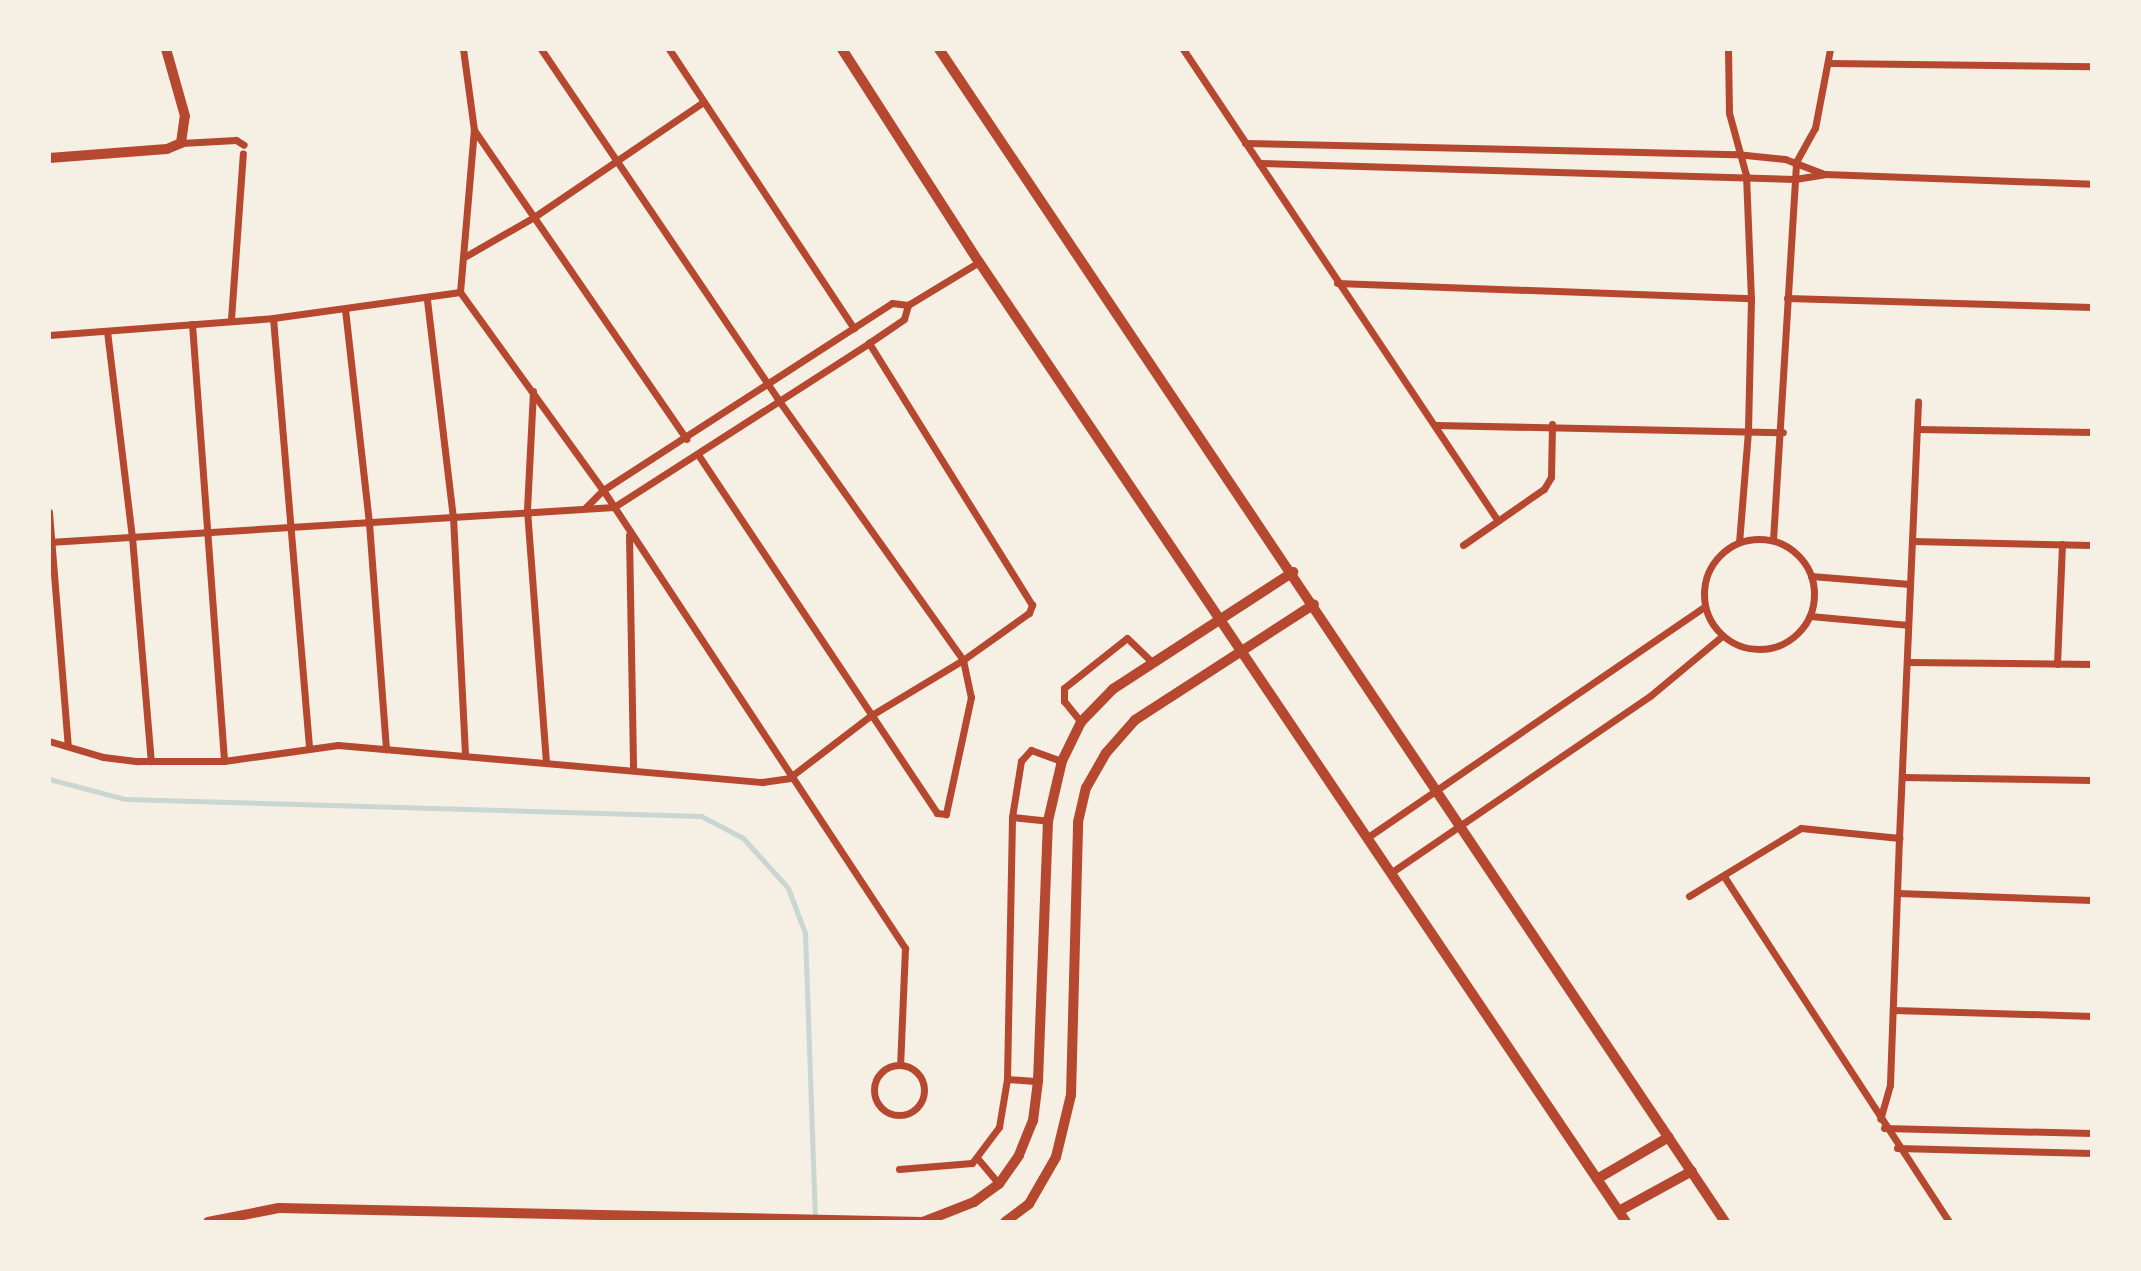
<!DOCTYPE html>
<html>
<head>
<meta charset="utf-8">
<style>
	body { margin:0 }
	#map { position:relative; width:2141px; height:1271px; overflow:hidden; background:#f6efe4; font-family:"Space Grotesk",sans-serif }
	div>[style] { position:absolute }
	.stream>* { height:5px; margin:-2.5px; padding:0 2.5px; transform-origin:2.5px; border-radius:2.5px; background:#c9d6d2 }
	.minor>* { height:7px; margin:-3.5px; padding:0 3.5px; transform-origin:3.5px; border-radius:3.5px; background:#b5482f }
	.minor>.ring { margin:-3.5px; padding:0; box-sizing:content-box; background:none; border:7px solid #b5482f; border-radius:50% }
	.tertiary>* { height:10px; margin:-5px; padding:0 5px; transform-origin:5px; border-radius:5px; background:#b5482f }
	span { translate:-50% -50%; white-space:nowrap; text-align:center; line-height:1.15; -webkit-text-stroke:5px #f6efe4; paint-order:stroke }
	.frame { position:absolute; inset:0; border:51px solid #f6efe4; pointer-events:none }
</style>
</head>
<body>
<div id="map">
	<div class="stream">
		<i style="left:49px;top:779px;width:79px;rotate:14.7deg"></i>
		<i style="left:125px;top:799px;width:576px;rotate:1.69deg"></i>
		<i style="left:701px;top:816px;width:47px;rotate:27.6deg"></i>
		<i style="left:743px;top:838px;width:67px;rotate:48deg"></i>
		<i style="left:788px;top:888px;width:48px;rotate:69.3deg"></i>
		<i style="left:805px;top:933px;width:286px;rotate:88deg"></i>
	</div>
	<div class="minor">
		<i style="left:541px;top:49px;width:421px;rotate:55.9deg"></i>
		<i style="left:777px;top:398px;width:321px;rotate:54.6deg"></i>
		<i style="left:963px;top:660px;width:38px;rotate:78deg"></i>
		<i style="left:971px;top:697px;width:120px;rotate:102.1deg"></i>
		<i style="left:946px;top:814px;width:9px;rotate:-174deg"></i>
		<i style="left:937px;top:813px;width:430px;rotate:-123.7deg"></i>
		<i style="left:669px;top:49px;width:335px;rotate:56.5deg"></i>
		<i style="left:1183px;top:49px;width:567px;rotate:56.28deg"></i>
		<i style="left:1728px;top:49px;width:64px;rotate:89.1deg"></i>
		<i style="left:1729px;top:113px;width:64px;rotate:74.7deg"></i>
		<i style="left:1746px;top:175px;width:123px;rotate:87.7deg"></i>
		<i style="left:1751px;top:298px;width:133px;rotate:91.3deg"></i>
		<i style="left:1748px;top:431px;width:111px;rotate:94.6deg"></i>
		<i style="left:1830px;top:63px;width:262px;rotate:0.7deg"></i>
		<i style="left:474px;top:130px;width:375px;rotate:55.5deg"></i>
		<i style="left:181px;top:143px;width:55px;rotate:-3.1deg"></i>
		<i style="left:236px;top:140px;width:9px;rotate:32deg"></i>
		<i style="left:1245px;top:143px;width:491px;rotate:1.3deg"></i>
		<i style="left:1736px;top:154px;width:49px;rotate:5.8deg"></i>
		<i style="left:1785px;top:159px;width:40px;rotate:21deg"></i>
		<i style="left:1259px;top:163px;width:536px;rotate:1.71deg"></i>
		<i style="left:1795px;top:179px;width:30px;rotate:-9deg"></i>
		<i style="left:1825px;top:174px;width:267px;rotate:2.1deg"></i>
		<i style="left:466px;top:256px;width:78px;rotate:-29.8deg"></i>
		<i style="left:534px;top:217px;width:204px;rotate:-34.2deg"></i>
		<i style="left:1337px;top:283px;width:414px;rotate:2.1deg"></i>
		<i style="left:460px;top:292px;width:244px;rotate:54.2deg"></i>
		<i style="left:603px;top:490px;width:549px;rotate:56.6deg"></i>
		<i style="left:905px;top:948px;width:117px;rotate:92.4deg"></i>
		<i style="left:460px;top:292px;width:163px;rotate:-85.1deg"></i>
		<i style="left:474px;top:130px;width:82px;rotate:-97.7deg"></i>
		<i style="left:1787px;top:298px;width:305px;rotate:1.7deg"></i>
		<i style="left:427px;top:300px;width:219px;rotate:83.2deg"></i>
		<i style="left:453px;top:517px;width:238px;rotate:87.1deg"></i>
		<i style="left:345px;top:309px;width:215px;rotate:83.6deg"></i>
		<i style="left:369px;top:523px;width:227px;rotate:85.7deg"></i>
		<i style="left:273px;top:318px;width:431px;rotate:85.2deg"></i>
		<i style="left:231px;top:319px;width:166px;rotate:-85.9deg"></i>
		<i style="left:192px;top:324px;width:438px;rotate:85.8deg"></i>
		<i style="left:107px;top:331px;width:208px;rotate:83.1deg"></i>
		<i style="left:132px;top:537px;width:225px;rotate:85.2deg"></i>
		<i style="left:49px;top:335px;width:225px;rotate:-4.3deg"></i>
		<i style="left:273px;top:318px;width:189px;rotate:-7.9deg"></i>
		<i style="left:533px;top:391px;width:119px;rotate:92.9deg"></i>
		<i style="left:527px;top:510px;width:253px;rotate:85.7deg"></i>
		<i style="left:1436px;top:425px;width:347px;rotate:1.2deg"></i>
		<i style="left:1917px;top:429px;width:175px;rotate:1deg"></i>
		<i style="left:586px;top:507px;width:24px;rotate:-45deg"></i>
		<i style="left:603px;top:490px;width:344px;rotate:-32.9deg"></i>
		<i style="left:892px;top:303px;width:16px;rotate:7deg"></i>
		<i style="left:614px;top:507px;width:303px;rotate:-32.7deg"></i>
		<i style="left:869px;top:343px;width:42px;rotate:-34.4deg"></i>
		<i style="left:904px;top:319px;width:15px;rotate:-74deg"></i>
		<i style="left:908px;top:305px;width:83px;rotate:-31.2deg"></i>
		<i style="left:49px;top:512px;width:235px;rotate:85.4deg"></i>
		<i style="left:629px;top:535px;width:234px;rotate:89deg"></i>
		<i class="ring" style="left:1704px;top:539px;width:103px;height:103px"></i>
		<i style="left:1773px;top:540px;width:379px;rotate:-86.5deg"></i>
		<i style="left:1796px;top:162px;width:39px;rotate:-61deg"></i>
		<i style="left:1815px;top:128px;width:80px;rotate:-79.2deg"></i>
		<i style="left:1912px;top:541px;width:180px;rotate:1.3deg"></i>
		<i style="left:49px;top:542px;width:566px;rotate:-3.54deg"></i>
		<i style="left:1463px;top:545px;width:98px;rotate:-34.7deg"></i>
		<i style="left:1544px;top:489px;width:14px;rotate:-60deg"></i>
		<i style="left:1551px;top:477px;width:53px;rotate:-88.9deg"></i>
		<i style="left:1811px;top:576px;width:99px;rotate:4.6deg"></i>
		<i style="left:1810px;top:616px;width:98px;rotate:5.2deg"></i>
		<i style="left:1907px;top:662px;width:185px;rotate:0.6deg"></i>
		<i style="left:2057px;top:664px;width:120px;rotate:-87.6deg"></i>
		<i style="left:1081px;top:722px;width:27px;rotate:-129deg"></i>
		<i style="left:1064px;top:701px;width:13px;rotate:-90deg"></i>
		<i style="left:1064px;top:688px;width:80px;rotate:-38.4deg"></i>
		<i style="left:1127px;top:638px;width:35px;rotate:44deg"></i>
		<i style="left:49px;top:741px;width:56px;rotate:16.5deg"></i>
		<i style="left:103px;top:757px;width:35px;rotate:7deg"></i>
		<i style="left:138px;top:761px;width:86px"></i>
		<i style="left:224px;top:761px;width:115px;rotate:-8deg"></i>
		<i style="left:338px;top:745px;width:426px;rotate:5deg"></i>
		<i style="left:762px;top:782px;width:27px;rotate:-8deg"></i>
		<i style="left:789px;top:778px;width:102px;rotate:-37.4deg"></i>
		<i style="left:870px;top:716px;width:109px;rotate:-31.1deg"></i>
		<i style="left:963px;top:660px;width:81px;rotate:-35.5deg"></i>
		<i style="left:1029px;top:613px;width:9px;rotate:-69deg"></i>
		<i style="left:1032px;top:605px;width:309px;rotate:-121.9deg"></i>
		<i style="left:1902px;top:777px;width:190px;rotate:0.9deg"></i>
		<i style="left:1012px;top:817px;width:36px;rotate:6deg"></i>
		<i style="left:1368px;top:837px;width:407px;rotate:-34.4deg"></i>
		<i style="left:1899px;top:838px;width:437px;rotate:-87.5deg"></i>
		<i style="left:1392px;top:872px;width:312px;rotate:-34.3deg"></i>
		<i style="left:1650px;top:696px;width:94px;rotate:-39.8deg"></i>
		<i style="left:1725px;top:878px;width:411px;rotate:56.9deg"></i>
		<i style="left:1898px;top:893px;width:194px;rotate:2.1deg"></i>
		<i style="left:1689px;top:896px;width:131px;rotate:-31.3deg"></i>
		<i style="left:1801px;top:828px;width:99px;rotate:5.8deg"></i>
		<i style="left:1899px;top:838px;width:247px;rotate:92.1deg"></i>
		<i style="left:1890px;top:1085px;width:35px;rotate:106deg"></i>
		<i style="left:1893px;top:1010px;width:199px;rotate:1.7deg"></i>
		<i class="ring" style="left:874px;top:1065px;width:43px;height:43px"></i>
		<i style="left:1007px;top:1079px;width:31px;rotate:4deg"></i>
		<i style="left:1884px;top:1128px;width:208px;rotate:1.4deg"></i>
		<i style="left:1897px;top:1148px;width:195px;rotate:1.5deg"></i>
		<i style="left:978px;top:1159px;width:33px;rotate:50deg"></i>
		<i style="left:899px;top:1169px;width:73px;rotate:-4.7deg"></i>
		<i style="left:972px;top:1163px;width:45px;rotate:-53.1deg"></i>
		<i style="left:999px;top:1127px;width:49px;rotate:-80.5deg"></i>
		<i style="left:1007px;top:1079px;width:262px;rotate:-88.9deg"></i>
		<i style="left:1012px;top:817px;width:57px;rotate:-80.9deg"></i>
		<i style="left:1021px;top:761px;width:15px;rotate:-48deg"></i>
		<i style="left:1031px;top:750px;width:33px;rotate:20deg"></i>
	</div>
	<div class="tertiary">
		<i style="left:842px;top:49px;width:253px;rotate:57.3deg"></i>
		<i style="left:979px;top:262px;width:1158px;rotate:56.02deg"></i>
		<i style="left:939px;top:49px;width:1412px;rotate:56.17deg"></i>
		<i style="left:49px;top:158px;width:118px;rotate:-4.4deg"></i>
		<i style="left:167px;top:149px;width:15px;rotate:-23deg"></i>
		<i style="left:181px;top:143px;width:27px;rotate:-82deg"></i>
		<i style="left:185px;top:116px;width:70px;rotate:-105.8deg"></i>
		<i style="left:1597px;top:1179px;width:83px;rotate:-30.3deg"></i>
		<i style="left:1619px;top:1211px;width:83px;rotate:-28.7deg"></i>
		<i style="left:208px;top:1222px;width:72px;rotate:-11.2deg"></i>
		<i style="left:279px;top:1208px;width:644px;rotate:1.25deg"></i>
		<i style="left:923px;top:1222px;width:55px;rotate:-21.4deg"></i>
		<i style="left:974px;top:1202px;width:31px;rotate:-36deg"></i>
		<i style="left:999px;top:1184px;width:35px;rotate:-55deg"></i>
		<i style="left:1019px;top:1155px;width:37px;rotate:-68deg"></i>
		<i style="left:1033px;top:1121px;width:40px;rotate:-82.9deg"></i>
		<i style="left:1038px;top:1081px;width:260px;rotate:-87.8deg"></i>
		<i style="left:1048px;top:821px;width:62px;rotate:-76.9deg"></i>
		<i style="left:1062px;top:761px;width:43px;rotate:-64deg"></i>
		<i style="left:1081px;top:722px;width:46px;rotate:-45.9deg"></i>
		<i style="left:1113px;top:689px;width:215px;rotate:-33deg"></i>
		<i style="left:1005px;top:1222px;width:30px;rotate:-37deg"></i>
		<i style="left:1029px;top:1204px;width:54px;rotate:-60.1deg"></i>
		<i style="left:1056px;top:1157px;width:64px;rotate:-76.4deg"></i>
		<i style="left:1071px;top:1095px;width:273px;rotate:-88.5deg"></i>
		<i style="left:1078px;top:822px;width:35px;rotate:-77deg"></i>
		<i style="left:1086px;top:788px;width:40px;rotate:-60.3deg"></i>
		<i style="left:1106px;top:753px;width:44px;rotate:-48.7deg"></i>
		<i style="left:1135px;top:720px;width:213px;rotate:-32.9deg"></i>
	</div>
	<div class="frame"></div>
</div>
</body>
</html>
